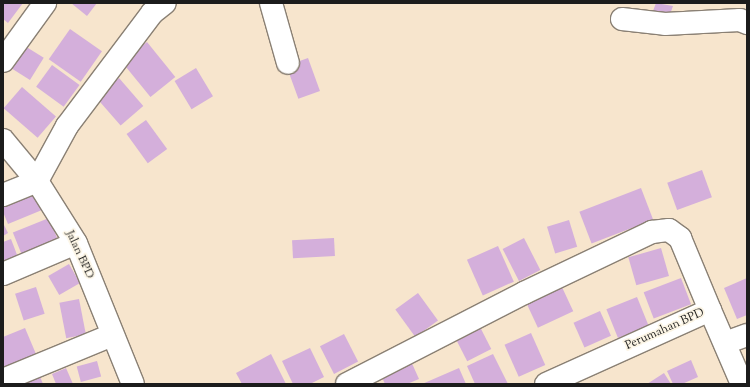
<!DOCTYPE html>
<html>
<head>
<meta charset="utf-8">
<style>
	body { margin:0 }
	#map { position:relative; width:750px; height:387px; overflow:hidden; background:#f7e5cd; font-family:"Sorts Mill Goudy",serif }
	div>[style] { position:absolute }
	.building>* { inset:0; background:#d4afdb; transform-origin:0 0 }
	.roads { filter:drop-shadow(1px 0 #8a8074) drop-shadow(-1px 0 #8a8074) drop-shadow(0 1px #8a8074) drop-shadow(0 -1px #8a8074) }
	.minor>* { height:22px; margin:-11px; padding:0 11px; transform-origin:11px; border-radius:11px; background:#fff }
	span { translate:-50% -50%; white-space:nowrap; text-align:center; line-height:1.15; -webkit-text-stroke:3.5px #fcf5e5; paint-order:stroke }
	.street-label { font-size:12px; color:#1c1c1c }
	.frame { position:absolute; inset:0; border:4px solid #1c1c1c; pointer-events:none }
</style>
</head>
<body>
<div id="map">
	<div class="building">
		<i style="clip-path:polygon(3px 3px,23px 3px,8px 23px,3px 19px)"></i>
		<i style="clip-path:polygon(71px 3px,97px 3px,87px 16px)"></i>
		<i style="clip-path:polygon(656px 3px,673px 6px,669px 17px,653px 11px)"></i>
		<i style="left:70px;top:29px;width:39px;height:37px;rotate:35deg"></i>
		<i style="left:147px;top:42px;width:45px;height:32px;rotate:51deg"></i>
		<i style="left:20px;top:43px;width:28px;height:26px;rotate:32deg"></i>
		<i style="left:308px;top:58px;width:35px;height:23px;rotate:70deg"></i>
		<i style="left:52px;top:65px;width:34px;height:27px;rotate:36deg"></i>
		<i style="left:196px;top:68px;width:33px;height:25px;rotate:59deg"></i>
		<i style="left:119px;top:78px;width:37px;height:30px;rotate:49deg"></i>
		<i style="left:22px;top:87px;width:45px;height:28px;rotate:41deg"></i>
		<i style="left:146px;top:120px;width:36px;height:24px;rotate:54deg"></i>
		<i style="left:702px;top:170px;width:29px;height:37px;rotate:70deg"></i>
		<i style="clip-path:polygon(31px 184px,42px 210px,8px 224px,3px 212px,3px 196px)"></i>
		<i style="left:641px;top:188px;width:34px;height:66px;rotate:69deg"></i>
		<i style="left:49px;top:218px;width:27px;height:39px;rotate:68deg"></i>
		<i style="left:569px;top:220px;width:28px;height:23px;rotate:73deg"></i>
		<i style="clip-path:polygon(3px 223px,8px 233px,3px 236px)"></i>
		<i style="left:334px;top:238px;width:18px;height:42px;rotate:87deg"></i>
		<i style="left:524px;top:238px;width:36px;height:24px;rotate:63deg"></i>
		<i style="clip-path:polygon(11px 239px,19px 260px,3px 266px,3px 242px)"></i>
		<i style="left:498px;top:246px;width:39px;height:34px;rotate:66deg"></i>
		<i style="left:661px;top:248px;width:29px;height:34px;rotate:74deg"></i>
		<i style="left:69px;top:264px;width:22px;height:24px;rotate:60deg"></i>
		<i style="left:681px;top:278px;width:28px;height:40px;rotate:69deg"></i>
		<i style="clip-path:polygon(747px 278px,747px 315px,737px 319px,724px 288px)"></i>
		<i style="left:561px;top:285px;width:29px;height:39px;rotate:65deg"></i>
		<i style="left:36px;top:287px;width:28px;height:22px;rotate:72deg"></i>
		<i style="left:418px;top:293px;width:34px;height:28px;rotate:54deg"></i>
		<i style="left:637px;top:297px;width:31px;height:33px;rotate:68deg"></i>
		<i style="left:79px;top:299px;width:36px;height:20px;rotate:79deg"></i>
		<i style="left:600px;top:311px;width:27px;height:29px;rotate:66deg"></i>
		<i style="left:479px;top:325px;width:27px;height:27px;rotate:63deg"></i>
		<i style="clip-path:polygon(25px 328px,36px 354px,3px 368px,3px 337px)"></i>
		<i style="left:531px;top:333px;width:35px;height:29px;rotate:66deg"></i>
		<i style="left:344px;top:334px;width:31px;height:27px;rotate:63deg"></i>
		<i style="clip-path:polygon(310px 348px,324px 377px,310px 384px,293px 384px,282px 361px)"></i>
		<i style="clip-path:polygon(271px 354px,286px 384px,242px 384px,236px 373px)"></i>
		<i style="clip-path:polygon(493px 354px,508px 384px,475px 384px,467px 366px)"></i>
		<i style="clip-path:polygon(410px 359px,419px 379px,407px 384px,385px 384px,380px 373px)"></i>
		<i style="clip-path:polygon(691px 360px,698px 377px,682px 384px,673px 384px,667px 371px)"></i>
		<i style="left:97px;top:361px;width:16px;height:21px;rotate:75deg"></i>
		<i style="clip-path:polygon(66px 368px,73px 384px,56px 384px,52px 374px)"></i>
		<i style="clip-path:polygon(459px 368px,466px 384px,422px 384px)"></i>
		<i style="clip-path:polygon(664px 373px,671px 384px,647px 384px)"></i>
		<i style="clip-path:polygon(39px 374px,43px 384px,13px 384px)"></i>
	</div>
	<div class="roads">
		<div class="minor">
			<i style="left:271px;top:3px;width:62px;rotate:74.2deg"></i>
			<i style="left:622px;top:19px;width:43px;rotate:6.6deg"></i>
			<i style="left:665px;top:24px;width:75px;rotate:-3.1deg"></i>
			<i style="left:740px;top:20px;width:8px;rotate:23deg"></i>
			<i style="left:3px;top:61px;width:72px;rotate:-54.1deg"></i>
			<i style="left:3px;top:140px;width:53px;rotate:50.3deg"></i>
			<i style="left:37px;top:181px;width:73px;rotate:57.8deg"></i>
			<i style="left:76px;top:243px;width:152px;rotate:68deg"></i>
			<i style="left:3px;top:195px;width:37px;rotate:-22deg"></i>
			<i style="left:37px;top:181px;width:63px;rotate:-61.4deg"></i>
			<i style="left:67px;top:126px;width:141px;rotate:-53deg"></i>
			<i style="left:152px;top:13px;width:16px;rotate:-38deg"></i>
			<i style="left:3px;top:274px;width:79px;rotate:-23deg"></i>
			<i style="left:725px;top:343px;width:23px;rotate:-20deg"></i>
			<i style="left:3px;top:380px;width:118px;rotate:-22.4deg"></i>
			<i style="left:347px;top:384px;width:199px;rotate:-27.2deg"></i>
			<i style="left:524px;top:293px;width:142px;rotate:-25.5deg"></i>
			<i style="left:652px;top:232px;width:17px;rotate:-7deg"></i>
			<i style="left:669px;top:230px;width:14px;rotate:36deg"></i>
			<i style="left:680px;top:238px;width:78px;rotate:67.4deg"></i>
			<i style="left:546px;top:384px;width:180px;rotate:-24.3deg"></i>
			<i style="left:710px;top:310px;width:81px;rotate:66.6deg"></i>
		</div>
	</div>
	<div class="street-label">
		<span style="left:79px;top:255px;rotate:65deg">Jalan BPD</span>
		<span style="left:665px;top:330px;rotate:-24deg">Perumahan BPD</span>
	</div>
	<div class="frame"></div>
</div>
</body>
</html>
